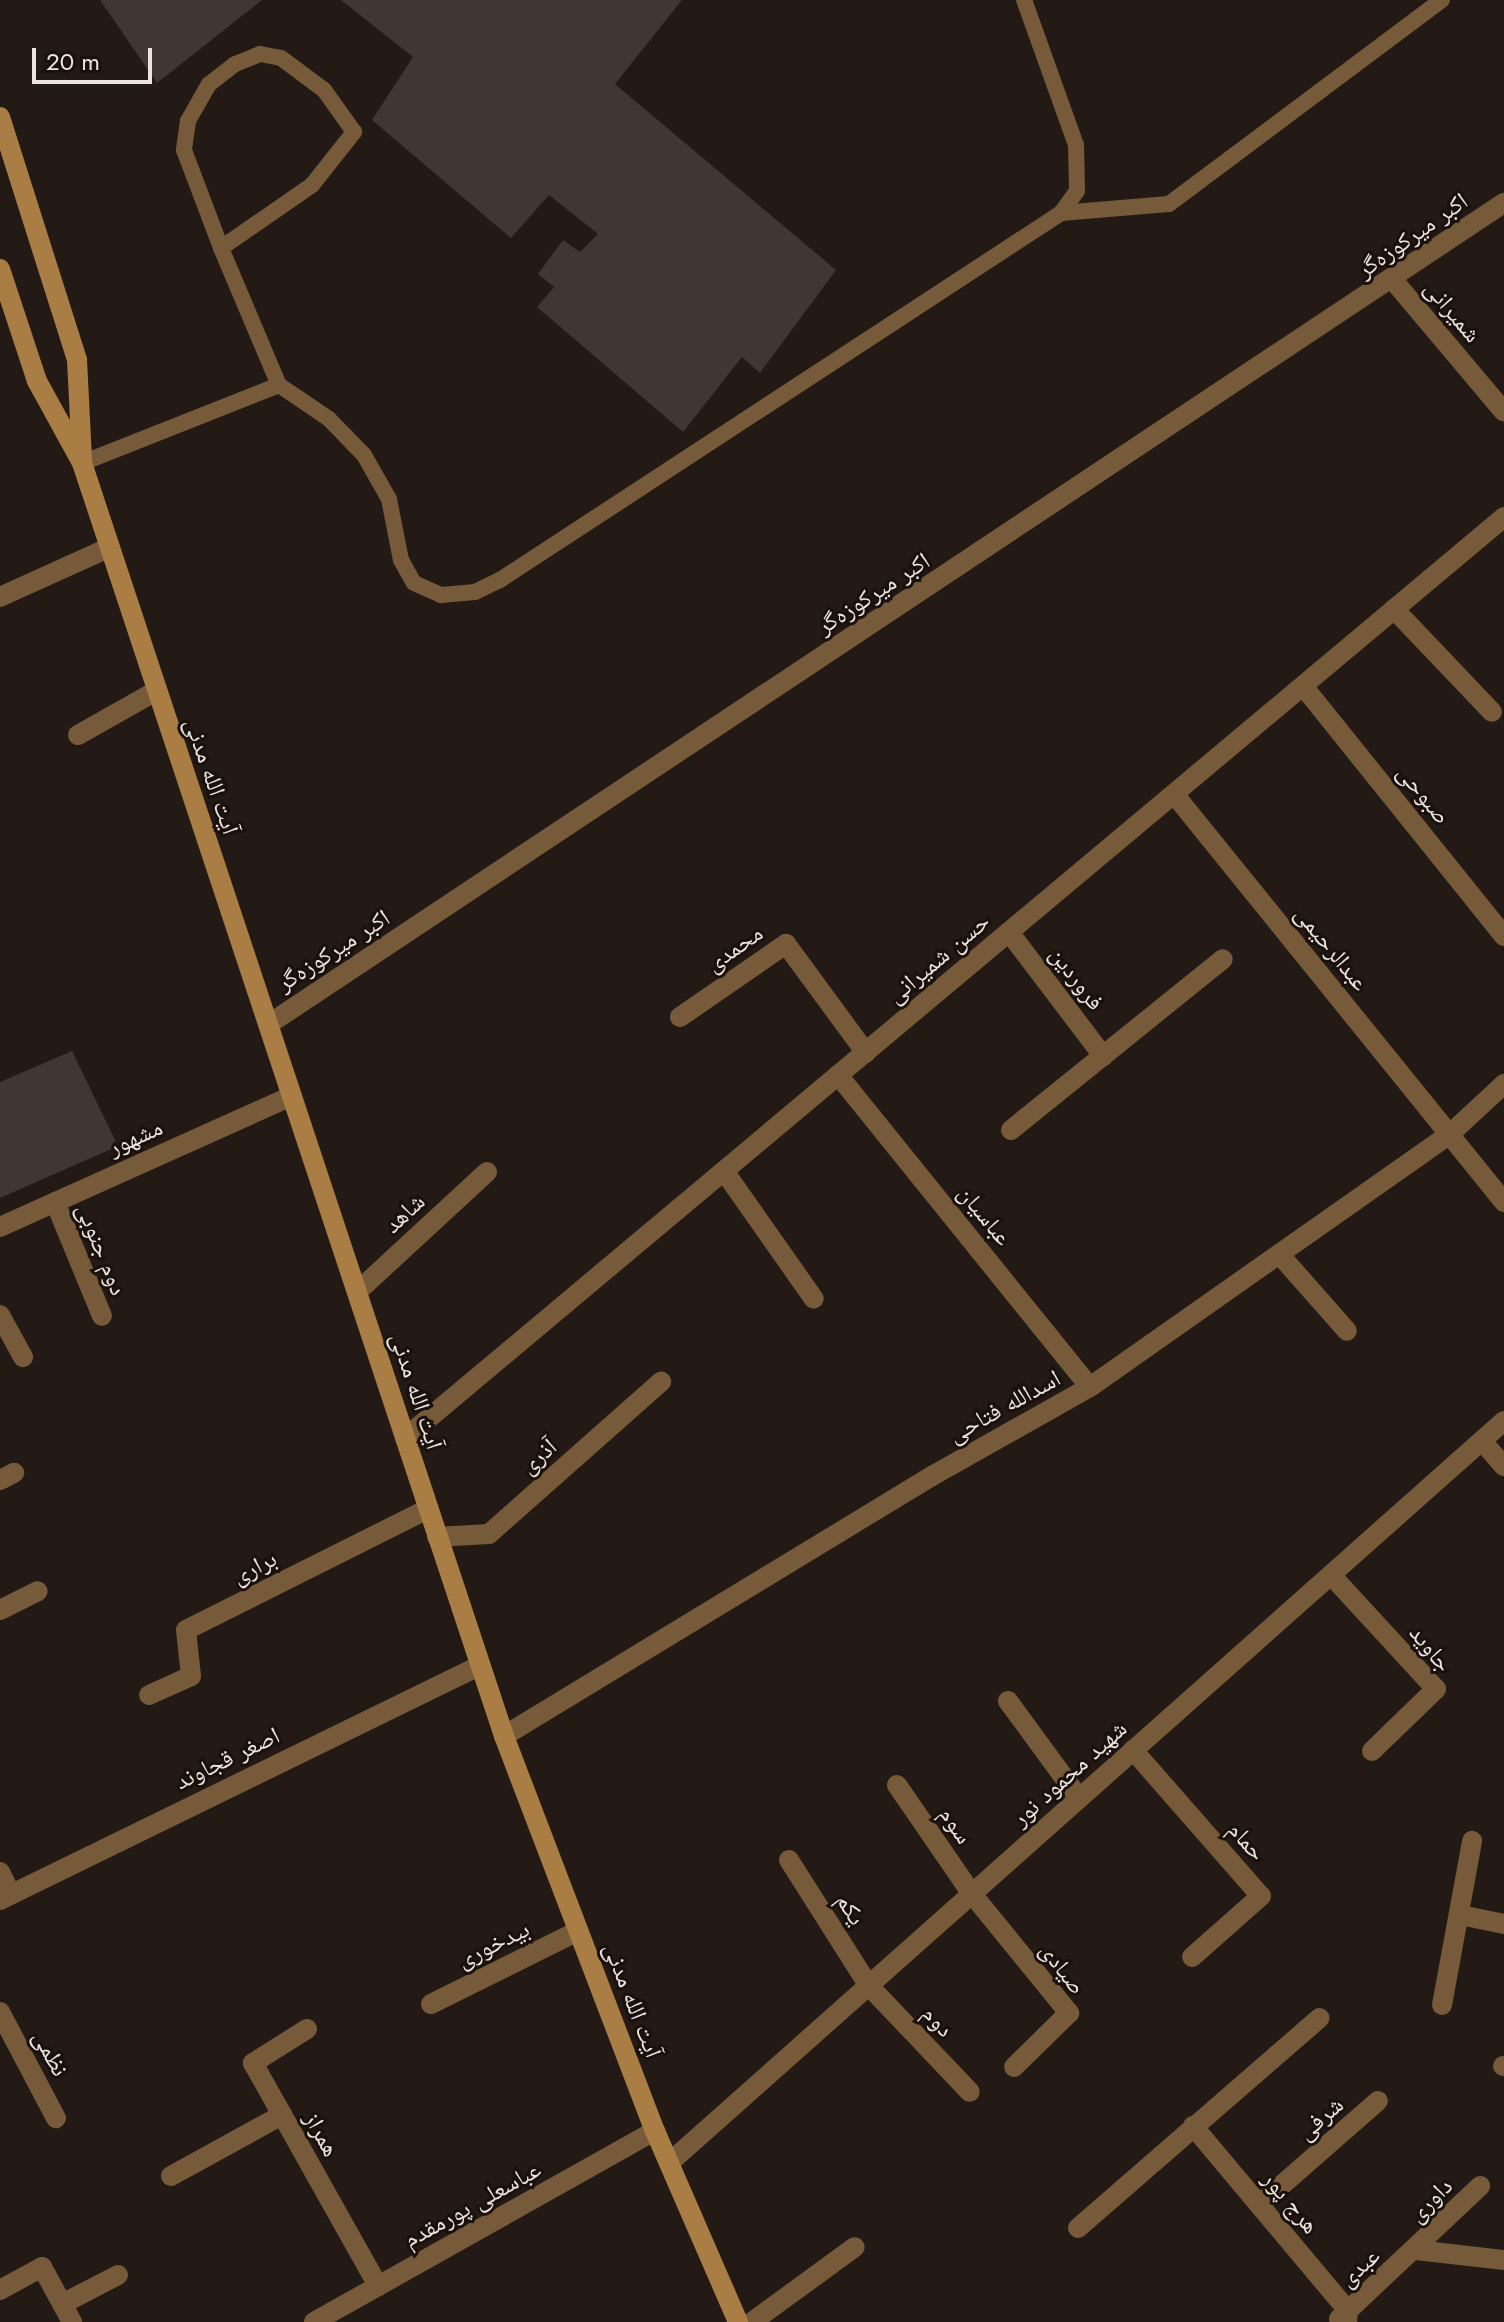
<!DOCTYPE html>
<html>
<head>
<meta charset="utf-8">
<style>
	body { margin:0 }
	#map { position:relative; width:1504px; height:2322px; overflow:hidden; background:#231a16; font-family:Jost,"Noto Naskh Arabic",sans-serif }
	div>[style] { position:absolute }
	.building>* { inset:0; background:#413631 }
	.service>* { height:16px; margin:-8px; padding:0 8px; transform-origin:8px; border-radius:8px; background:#765a39 }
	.minor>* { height:20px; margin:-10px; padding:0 10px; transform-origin:10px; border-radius:10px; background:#765a39 }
	.secondary>* { height:20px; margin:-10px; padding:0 10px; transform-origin:10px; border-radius:10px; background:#aa7d45 }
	span { translate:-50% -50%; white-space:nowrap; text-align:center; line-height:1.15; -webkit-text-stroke:6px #1a110d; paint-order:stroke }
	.street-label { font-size:24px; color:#ebe4e1 }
	.scale { position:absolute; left:32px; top:48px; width:120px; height:36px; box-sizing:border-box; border:4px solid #ebe4e1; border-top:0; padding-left:10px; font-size:24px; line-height:28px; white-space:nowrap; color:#ebe4e1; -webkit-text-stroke:6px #1a110d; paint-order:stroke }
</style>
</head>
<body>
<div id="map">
	<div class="building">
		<i style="clip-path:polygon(100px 0,262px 0,157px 83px)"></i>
		<i style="clip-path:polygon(341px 0,682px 0,615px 84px,836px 270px,760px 373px,742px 357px,683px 432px,537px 307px,554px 287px,538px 274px,563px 240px,580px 252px,598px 234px,549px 195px,511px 238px,372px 120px,413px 57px)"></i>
		<i style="clip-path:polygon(72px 1051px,118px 1146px,0 1198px,0 1082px)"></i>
	</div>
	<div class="service">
		<i style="left:1061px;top:213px;width:108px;rotate:-4.8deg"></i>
		<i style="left:1169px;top:204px;width:341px;rotate:-36.8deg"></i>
		<i style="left:221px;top:248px;width:111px;rotate:-34.7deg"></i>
		<i style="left:312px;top:185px;width:68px;rotate:-51.6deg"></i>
		<i style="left:354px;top:132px;width:52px;rotate:-125.5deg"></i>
		<i style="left:324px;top:90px;width:54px;rotate:-143.3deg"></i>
		<i style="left:281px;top:58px;width:21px;rotate:-169deg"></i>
		<i style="left:260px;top:54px;width:27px;rotate:158deg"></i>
		<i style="left:235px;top:64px;width:33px;rotate:142deg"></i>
		<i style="left:209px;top:84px;width:43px;rotate:119.6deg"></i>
		<i style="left:188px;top:121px;width:29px;rotate:98deg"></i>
		<i style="left:184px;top:150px;width:105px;rotate:69.3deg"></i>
		<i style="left:221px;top:248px;width:149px;rotate:67.1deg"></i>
		<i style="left:279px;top:385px;width:60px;rotate:34.2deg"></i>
		<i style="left:329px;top:419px;width:50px;rotate:45.8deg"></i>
		<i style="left:364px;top:455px;width:51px;rotate:60.4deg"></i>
		<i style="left:389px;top:499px;width:62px;rotate:78.9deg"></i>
		<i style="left:401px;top:560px;width:26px;rotate:61deg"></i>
		<i style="left:414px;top:583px;width:30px;rotate:24deg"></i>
		<i style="left:441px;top:595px;width:34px;rotate:-5deg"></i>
		<i style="left:475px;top:592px;width:28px;rotate:-26deg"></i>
		<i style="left:500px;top:580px;width:670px;rotate:-33.19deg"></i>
		<i style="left:1061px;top:213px;width:27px;rotate:-54deg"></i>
		<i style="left:1077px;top:191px;width:46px;rotate:-91.2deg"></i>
		<i style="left:1076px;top:145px;width:154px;rotate:-109.7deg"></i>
		<i style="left:82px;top:463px;width:212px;rotate:-21.6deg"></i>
	</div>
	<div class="minor">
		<i style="left:1393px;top:280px;width:172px;rotate:49.9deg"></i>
		<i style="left:0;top:597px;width:119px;rotate:-24.4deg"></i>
		<i style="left:1394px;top:609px;width:142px;rotate:46.4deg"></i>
		<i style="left:1303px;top:686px;width:321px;rotate:51.2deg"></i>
		<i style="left:78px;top:735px;width:90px;rotate:-29.4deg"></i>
		<i style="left:1174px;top:794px;width:525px;rotate:51.03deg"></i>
		<i style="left:1009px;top:932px;width:156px;rotate:52.8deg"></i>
		<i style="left:680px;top:1017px;width:129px;rotate:-34.6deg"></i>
		<i style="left:786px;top:944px;width:135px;rotate:53.7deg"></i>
		<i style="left:269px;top:1024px;width:1483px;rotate:-33.62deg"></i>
		<i style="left:838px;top:1075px;width:401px;rotate:51.1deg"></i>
		<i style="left:1011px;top:1130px;width:272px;rotate:-38.9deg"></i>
		<i style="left:724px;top:1171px;width:156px;rotate:54.9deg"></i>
		<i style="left:55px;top:1202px;width:123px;rotate:67.6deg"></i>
		<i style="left:0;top:1227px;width:320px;rotate:-24.2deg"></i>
		<i style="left:1280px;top:1255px;width:101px;rotate:48.6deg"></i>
		<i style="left:357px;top:1292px;width:177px;rotate:-42.7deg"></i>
		<i style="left:0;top:1315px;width:48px;rotate:61.3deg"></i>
		<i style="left:405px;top:1438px;width:1434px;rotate:-39.96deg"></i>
		<i style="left:1482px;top:1441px;width:33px;rotate:49deg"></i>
		<i style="left:0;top:1480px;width:16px;rotate:-27deg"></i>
		<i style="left:437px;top:1537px;width:52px;rotate:-3.3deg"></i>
		<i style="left:489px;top:1534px;width:230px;rotate:-41.5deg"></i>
		<i style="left:1331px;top:1575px;width:155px;rotate:47.4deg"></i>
		<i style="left:1436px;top:1689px;width:89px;rotate:135.9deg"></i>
		<i style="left:0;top:1610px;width:42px;rotate:-26.6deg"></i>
		<i style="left:149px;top:1695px;width:46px;rotate:-24.3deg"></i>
		<i style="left:191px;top:1676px;width:46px;rotate:-96.2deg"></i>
		<i style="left:186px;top:1630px;width:271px;rotate:-26.6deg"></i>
		<i style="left:1008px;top:1701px;width:120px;rotate:53.8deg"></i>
		<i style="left:504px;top:1736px;width:501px;rotate:-31.28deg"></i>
		<i style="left:932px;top:1476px;width:181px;rotate:-29.4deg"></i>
		<i style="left:1090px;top:1387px;width:440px;rotate:-35.1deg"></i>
		<i style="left:1450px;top:1134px;width:74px;rotate:-42.8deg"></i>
		<i style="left:1133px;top:1750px;width:194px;rotate:48.8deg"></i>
		<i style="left:1261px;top:1896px;width:92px;rotate:138.5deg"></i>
		<i style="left:897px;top:1785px;width:132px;rotate:55.5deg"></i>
		<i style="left:972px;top:1894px;width:154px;rotate:50.8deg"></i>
		<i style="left:1069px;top:2013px;width:77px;rotate:135.5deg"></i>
		<i style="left:789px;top:1860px;width:149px;rotate:57.6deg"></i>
		<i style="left:869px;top:1986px;width:146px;rotate:46.4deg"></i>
		<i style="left:0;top:1872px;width:25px;rotate:64deg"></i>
		<i style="left:0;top:1900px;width:533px;rotate:-26.04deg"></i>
		<i style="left:1460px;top:1915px;width:45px;rotate:11.6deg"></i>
		<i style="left:431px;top:2004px;width:164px;rotate:-26.4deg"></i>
		<i style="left:1442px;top:2005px;width:167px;rotate:-79.6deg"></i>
		<i style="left:0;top:2012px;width:120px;rotate:62.2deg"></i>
		<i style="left:307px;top:2029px;width:64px;rotate:147.8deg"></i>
		<i style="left:253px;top:2063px;width:256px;rotate:60.7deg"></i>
		<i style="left:1503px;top:2066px;width:1px"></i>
		<i style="left:1193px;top:2126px;width:241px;rotate:50deg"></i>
		<i style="left:1348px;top:2311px;width:11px;rotate:95deg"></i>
		<i style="left:669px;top:2163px;width:1117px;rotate:-41.63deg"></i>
		<i style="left:171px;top:2176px;width:127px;rotate:-28.8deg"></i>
		<i style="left:1259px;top:2205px;width:158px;rotate:-41.2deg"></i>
		<i style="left:1078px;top:2228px;width:320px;rotate:-41deg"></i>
		<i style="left:1416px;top:2250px;width:89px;rotate:6.5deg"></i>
		<i style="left:0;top:2290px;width:48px;rotate:-28.7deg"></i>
		<i style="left:42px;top:2267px;width:63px;rotate:61.4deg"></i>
		<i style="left:62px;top:2304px;width:63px;rotate:-27.4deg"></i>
		<i style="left:1339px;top:2319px;width:194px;rotate:-43.3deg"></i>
		<i style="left:314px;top:2322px;width:391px;rotate:-29.3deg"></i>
		<i style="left:752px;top:2322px;width:127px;rotate:-36.1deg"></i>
	</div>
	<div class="secondary">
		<i style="left:0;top:117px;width:255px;rotate:72.4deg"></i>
		<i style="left:77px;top:360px;width:99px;rotate:87.1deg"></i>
		<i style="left:0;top:269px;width:118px;rotate:71.7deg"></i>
		<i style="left:37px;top:381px;width:94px;rotate:61.2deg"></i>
		<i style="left:82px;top:463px;width:1341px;rotate:71.66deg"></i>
		<i style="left:504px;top:1736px;width:423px;rotate:69.1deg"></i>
		<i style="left:655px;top:2131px;width:208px;rotate:66.5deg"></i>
	</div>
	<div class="street-label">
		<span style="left:1412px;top:235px;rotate:-35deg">اکبر میرکوزه‌گر</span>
		<span style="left:1453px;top:311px;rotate:50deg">شمیرانی</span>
		<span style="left:873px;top:593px;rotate:-33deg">اکبر میرکوزه‌گر</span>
		<span style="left:212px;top:776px;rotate:71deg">آیت الله مدنی</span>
		<span style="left:1424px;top:794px;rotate:51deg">صبوحی</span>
		<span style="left:734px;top:948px;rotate:-35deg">محمدی</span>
		<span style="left:1332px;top:948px;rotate:51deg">عبدالرحیمی</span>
		<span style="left:333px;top:950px;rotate:-33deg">اکبر میرکوزه‌گر</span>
		<span style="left:938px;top:958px;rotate:-40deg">حسن شمیرانی</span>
		<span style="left:1077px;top:978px;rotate:53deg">فروردین</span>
		<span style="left:135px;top:1137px;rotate:-24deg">مشهور</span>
		<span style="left:404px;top:1213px;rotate:-43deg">شاهد</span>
		<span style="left:985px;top:1215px;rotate:51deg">عباسیان</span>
		<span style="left:102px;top:1249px;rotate:68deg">دوم جنوبی</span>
		<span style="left:417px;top:1391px;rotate:72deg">آیت الله مدنی</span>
		<span style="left:1004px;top:1406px;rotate:-29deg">اسدالله فتاحی</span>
		<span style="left:538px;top:1456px;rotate:-41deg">آذری</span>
		<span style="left:254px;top:1567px;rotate:-27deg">براری</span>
		<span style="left:1431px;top:1648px;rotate:51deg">جاوید</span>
		<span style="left:227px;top:1758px;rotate:-26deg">اصغر قجاوند</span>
		<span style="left:1069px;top:1773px;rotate:-42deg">شهید محمود نور</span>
		<span style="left:956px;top:1825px;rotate:55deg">سوم</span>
		<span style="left:1247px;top:1841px;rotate:48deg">حمام</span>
		<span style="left:851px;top:1909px;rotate:58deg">یکم</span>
		<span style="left:493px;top:1944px;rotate:-26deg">بیدخوری</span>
		<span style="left:1063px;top:1968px;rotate:53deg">صیادی</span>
		<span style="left:633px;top:2000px;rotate:69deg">آیت الله مدنی</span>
		<span style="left:938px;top:2021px;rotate:47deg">دوم</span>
		<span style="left:51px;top:2053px;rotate:62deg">نظمی</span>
		<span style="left:1320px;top:2118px;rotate:-41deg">شرفی</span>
		<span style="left:322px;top:2134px;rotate:61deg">همراز</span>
		<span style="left:1430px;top:2200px;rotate:-45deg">داوری</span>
		<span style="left:1291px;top:2202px;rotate:50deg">هرج پور</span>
		<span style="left:472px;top:2204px;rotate:-29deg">عباسعلی پورمقدم</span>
		<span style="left:1359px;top:2267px;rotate:-42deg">عبدی</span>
	</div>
	<div class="scale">20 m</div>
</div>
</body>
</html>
